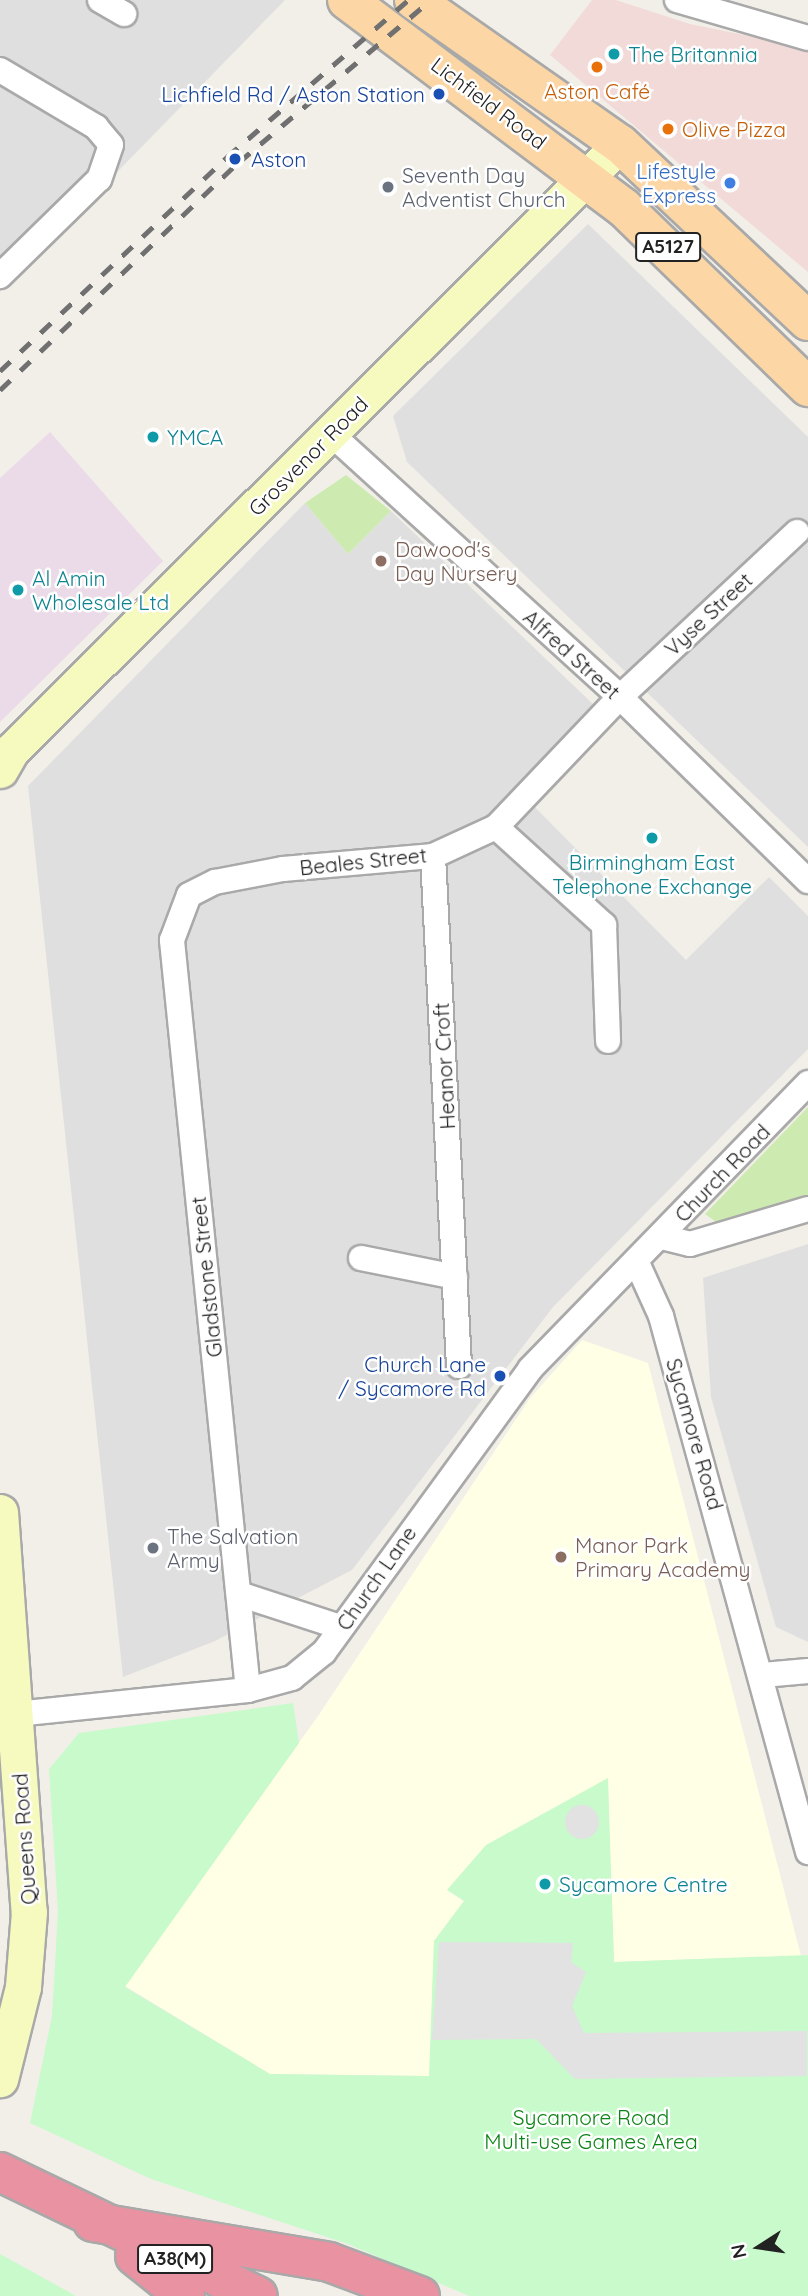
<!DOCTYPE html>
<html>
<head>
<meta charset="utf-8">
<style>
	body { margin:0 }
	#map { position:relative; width:808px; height:2296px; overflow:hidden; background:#f2efe9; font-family:Quicksand,sans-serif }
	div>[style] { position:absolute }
	.residential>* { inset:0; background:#e0dfdf }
	.commercial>* { inset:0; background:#f2dad9 }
	.industrial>* { inset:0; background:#ebdbe8 }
	.education>* { inset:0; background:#ffffe5 }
	.grass>* { inset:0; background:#cdebb0 }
	.park>* { inset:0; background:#c8facc }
	.parking>* { inset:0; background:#e2e2e2 }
	.round { border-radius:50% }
	.roads { filter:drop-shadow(2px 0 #a9a9a9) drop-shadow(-2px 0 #a9a9a9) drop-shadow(0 2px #a9a9a9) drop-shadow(0 -2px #a9a9a9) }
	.minor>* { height:24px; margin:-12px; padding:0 12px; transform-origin:12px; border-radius:12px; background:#fff }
	.secondary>* { height:35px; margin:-17.5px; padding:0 17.5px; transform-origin:17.5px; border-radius:17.5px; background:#f7fabf }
	.primary>* { height:38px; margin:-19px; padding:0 19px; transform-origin:19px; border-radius:19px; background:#fcd6a4 }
	.motorway>* { height:38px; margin:-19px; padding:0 19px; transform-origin:19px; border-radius:19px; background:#e892a2 }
	.rail>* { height:5px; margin-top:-2.5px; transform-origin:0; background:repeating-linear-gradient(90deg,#707070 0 14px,transparent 0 28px) }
	.dots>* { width:19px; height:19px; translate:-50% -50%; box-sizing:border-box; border:4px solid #fff; border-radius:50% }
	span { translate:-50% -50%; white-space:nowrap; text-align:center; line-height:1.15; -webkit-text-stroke:5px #fff; paint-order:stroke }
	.shield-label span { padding:2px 5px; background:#fff; border:2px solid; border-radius:5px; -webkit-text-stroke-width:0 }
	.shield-label { font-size:19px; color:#222; font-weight:700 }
	.culture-label { font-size:21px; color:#0d838f }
	.left { translate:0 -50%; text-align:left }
	.food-label { font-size:21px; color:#c56008 }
	.transit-label { font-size:21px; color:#164399 }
	.right { translate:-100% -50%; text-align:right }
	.street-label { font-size:21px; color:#222 }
	.shop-label { font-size:21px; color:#366cbe }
	.worship-label { font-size:21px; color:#5b616d }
	.education-label { font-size:21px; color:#785e54 }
	.park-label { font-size:21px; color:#0c8416 }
	.north { position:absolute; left:724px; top:2212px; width:70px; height:70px; -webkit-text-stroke:5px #fff; paint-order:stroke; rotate:258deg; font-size:19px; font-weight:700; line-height:28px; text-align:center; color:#222 }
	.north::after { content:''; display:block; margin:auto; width:24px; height:32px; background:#222; clip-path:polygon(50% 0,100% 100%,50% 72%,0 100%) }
</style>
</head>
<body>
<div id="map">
	<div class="residential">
		<i style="clip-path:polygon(0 0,285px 0,0 292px)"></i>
		<i style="clip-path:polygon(588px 224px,808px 437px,808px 847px,407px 462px,393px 416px)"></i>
		<i style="clip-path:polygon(305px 503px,348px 554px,391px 511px,596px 707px,515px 787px,686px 960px,769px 877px,808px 916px,808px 1049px,553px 1307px,352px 1570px,215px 1641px,123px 1677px,28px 786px)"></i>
		<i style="clip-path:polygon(808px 1244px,808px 1642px,776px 1627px,711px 1397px,703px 1278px)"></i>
	</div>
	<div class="commercial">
		<i style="clip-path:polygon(592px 0,616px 0,690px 24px,808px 48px,808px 272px,550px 55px)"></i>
	</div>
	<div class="industrial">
		<i style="clip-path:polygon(50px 432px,163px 561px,0 722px,0 478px)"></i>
	</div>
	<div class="education">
		<i style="clip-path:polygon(582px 1340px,648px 1363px,801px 1956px,614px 1962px,607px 1779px,448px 1890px,464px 1901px,434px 1941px,430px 2076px,270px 2074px,125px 1986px,318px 1716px,530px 1398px)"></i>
	</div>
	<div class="grass">
		<i style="clip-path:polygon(346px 475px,391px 511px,348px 554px,305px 503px)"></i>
		<i style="clip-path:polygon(808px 1107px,808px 1197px,716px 1222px,705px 1214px)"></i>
	</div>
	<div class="park">
		<i style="clip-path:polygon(293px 1703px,299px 1743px,125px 1987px,270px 2074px,429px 2076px,434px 1941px,464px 1901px,447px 1890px,486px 1845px,608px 1778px,614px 1962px,808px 1955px,808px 2296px,469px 2296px,348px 2244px,151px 2179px,30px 2123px,52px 2016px,58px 1911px,49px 1769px,79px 1733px)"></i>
		<i style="clip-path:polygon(0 2254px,31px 2271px,76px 2296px,0 2296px)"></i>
	</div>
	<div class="parking">
		<i class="round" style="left:565px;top:1805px;width:34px;height:34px"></i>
		<i style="clip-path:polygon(439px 1942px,573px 1943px,571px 1962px,586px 1972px,572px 2006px,584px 2033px,807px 2031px,807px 2076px,575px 2079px,536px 2039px,432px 2040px)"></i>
	</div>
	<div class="roads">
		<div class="minor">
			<i style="left:100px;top:0;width:28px;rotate:30deg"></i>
			<i style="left:677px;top:0;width:136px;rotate:16.2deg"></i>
			<i style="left:0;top:70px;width:112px;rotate:30.7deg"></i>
			<i style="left:96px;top:127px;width:23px;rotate:50deg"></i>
			<i style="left:111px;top:145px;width:36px;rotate:109deg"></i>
			<i style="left:99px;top:179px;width:139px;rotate:135.6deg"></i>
			<i style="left:330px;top:433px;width:392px;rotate:42.3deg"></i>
			<i style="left:620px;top:697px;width:263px;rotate:44.4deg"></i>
			<i style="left:496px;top:827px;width:146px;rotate:42.2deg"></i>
			<i style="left:604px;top:925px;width:116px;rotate:88deg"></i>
			<i style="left:433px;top:856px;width:511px;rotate:87.08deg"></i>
			<i style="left:662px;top:1237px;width:29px;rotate:14deg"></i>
			<i style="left:690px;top:1244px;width:123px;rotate:-16.5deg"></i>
			<i style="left:361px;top:1258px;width:96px;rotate:11.4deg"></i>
			<i style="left:637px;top:1263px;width:58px;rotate:65.6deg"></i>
			<i style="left:661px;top:1316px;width:556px;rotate:74.66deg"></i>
			<i style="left:239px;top:1594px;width:106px;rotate:18.1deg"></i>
			<i style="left:763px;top:1675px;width:45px;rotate:-5.1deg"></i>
			<i style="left:248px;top:1690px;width:754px;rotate:-95.79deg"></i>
			<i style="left:172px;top:940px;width:48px;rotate:-69.3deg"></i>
			<i style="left:189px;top:895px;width:29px;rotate:-27deg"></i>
			<i style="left:215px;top:882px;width:69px;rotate:-10.8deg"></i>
			<i style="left:283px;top:869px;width:151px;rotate:-5deg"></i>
			<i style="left:433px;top:856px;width:69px;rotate:-24.7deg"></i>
			<i style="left:496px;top:827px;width:180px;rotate:-46.4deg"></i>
			<i style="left:620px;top:697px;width:242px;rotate:-43deg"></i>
			<i style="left:16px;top:1714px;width:233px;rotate:-5.9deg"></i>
			<i style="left:248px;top:1690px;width:46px;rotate:-15.3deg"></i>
			<i style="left:292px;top:1678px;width:41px;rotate:-39.1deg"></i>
			<i style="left:324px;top:1652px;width:350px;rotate:-53.9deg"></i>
			<i style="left:530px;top:1369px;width:399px;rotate:-45.8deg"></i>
		</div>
		<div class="secondary">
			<i style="left:0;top:770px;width:22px;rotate:-60deg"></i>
			<i style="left:11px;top:751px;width:860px;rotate:-44.91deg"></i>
			<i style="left:0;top:1512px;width:401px;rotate:85.9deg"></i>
			<i style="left:29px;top:1912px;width:75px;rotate:94.6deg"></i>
			<i style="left:23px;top:1987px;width:95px;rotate:104deg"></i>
		</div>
		<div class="primary">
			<i style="left:347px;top:0;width:346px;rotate:36.9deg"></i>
			<i style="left:624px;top:208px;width:257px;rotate:44.2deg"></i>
			<i style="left:414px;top:0;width:251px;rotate:35deg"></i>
			<i style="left:620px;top:144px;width:258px;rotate:43.3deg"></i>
		</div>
		<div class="motorway">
			<i style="left:0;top:2172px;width:286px;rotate:25.7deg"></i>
			<i style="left:93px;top:2222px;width:239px;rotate:9.6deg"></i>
			<i style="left:329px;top:2262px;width:97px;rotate:20.5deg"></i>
			<i style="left:135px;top:2256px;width:64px;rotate:38.7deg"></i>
		</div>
	</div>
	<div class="rail">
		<i style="left:0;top:371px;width:312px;rotate:-43.3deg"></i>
		<i style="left:227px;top:157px;width:240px;rotate:-40.9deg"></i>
		<i style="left:0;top:390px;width:330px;rotate:-43.7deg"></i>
		<i style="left:239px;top:162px;width:251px;rotate:-40.2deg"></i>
	</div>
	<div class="dots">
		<i style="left:614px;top:54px;background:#0f9aa8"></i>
		<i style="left:597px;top:67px;background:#e8710a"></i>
		<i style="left:439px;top:94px;background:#1a4fb4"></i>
		<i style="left:668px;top:129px;background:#e8710a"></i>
		<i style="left:235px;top:159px;background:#1a4fb4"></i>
		<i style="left:730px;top:183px;background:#3f7fe0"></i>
		<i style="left:388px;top:187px;background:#6b7280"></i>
		<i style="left:153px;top:437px;background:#0f9aa8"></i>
		<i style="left:381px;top:561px;background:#8d6e63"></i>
		<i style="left:18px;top:590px;background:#0f9aa8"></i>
		<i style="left:652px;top:838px;background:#0f9aa8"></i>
		<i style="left:500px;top:1376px;background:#1a4fb4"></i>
		<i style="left:153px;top:1548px;background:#6b7280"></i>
		<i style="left:561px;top:1557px;background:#8d6e63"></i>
		<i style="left:545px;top:1884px;background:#0f9aa8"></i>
	</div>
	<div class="shield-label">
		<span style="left:668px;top:247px">A5127</span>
		<span style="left:175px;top:2259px">A38(M)</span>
	</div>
	<div class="culture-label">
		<span class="left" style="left:628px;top:54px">The Britannia</span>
		<span class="left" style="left:167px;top:437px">YMCA</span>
		<span class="left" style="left:32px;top:590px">Al Amin<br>Wholesale Ltd</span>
		<span style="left:652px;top:874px">Birmingham East<br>Telephone Exchange</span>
		<span class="left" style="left:559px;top:1884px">Sycamore Centre</span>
	</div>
	<div class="food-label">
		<span style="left:597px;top:91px">Aston Café</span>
		<span class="left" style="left:682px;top:129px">Olive Pizza</span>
	</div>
	<div class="transit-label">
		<span class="right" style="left:425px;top:94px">Lichfield Rd / Aston Station</span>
		<span class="left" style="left:251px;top:159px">Aston</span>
		<span class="right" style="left:486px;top:1376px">Church Lane<br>/ Sycamore Rd</span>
	</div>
	<div class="street-label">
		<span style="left:489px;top:103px;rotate:37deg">Lichfield Road</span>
		<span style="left:308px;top:456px;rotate:-45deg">Grosvenor Road</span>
		<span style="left:708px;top:614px;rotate:-43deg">Vyse Street</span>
		<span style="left:572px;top:654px;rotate:42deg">Alfred Street</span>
		<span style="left:363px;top:861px;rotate:-6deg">Beales Street</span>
		<span style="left:444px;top:1066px;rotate:-93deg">Heanor Croft</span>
		<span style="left:722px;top:1173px;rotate:-46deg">Church Road</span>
		<span style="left:206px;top:1277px;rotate:-96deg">Gladstone Street</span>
		<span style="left:695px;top:1434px;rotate:74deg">Sycamore Road</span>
		<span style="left:376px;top:1578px;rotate:-55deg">Church Lane</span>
		<span style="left:24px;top:1839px;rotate:-94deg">Queens Road</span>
	</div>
	<div class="shop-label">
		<span class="right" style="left:716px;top:183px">Lifestyle<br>Express</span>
	</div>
	<div class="worship-label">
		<span class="left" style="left:402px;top:187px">Seventh Day<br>Adventist Church</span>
		<span class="left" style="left:167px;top:1548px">The Salvation<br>Army</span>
	</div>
	<div class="education-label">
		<span class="left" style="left:395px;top:561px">Dawood's<br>Day Nursery</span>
		<span class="left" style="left:575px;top:1557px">Manor Park<br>Primary Academy</span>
	</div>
	<div class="park-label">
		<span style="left:591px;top:2129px">Sycamore Road<br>Multi-use Games Area</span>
	</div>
	<div class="north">N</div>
</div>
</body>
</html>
